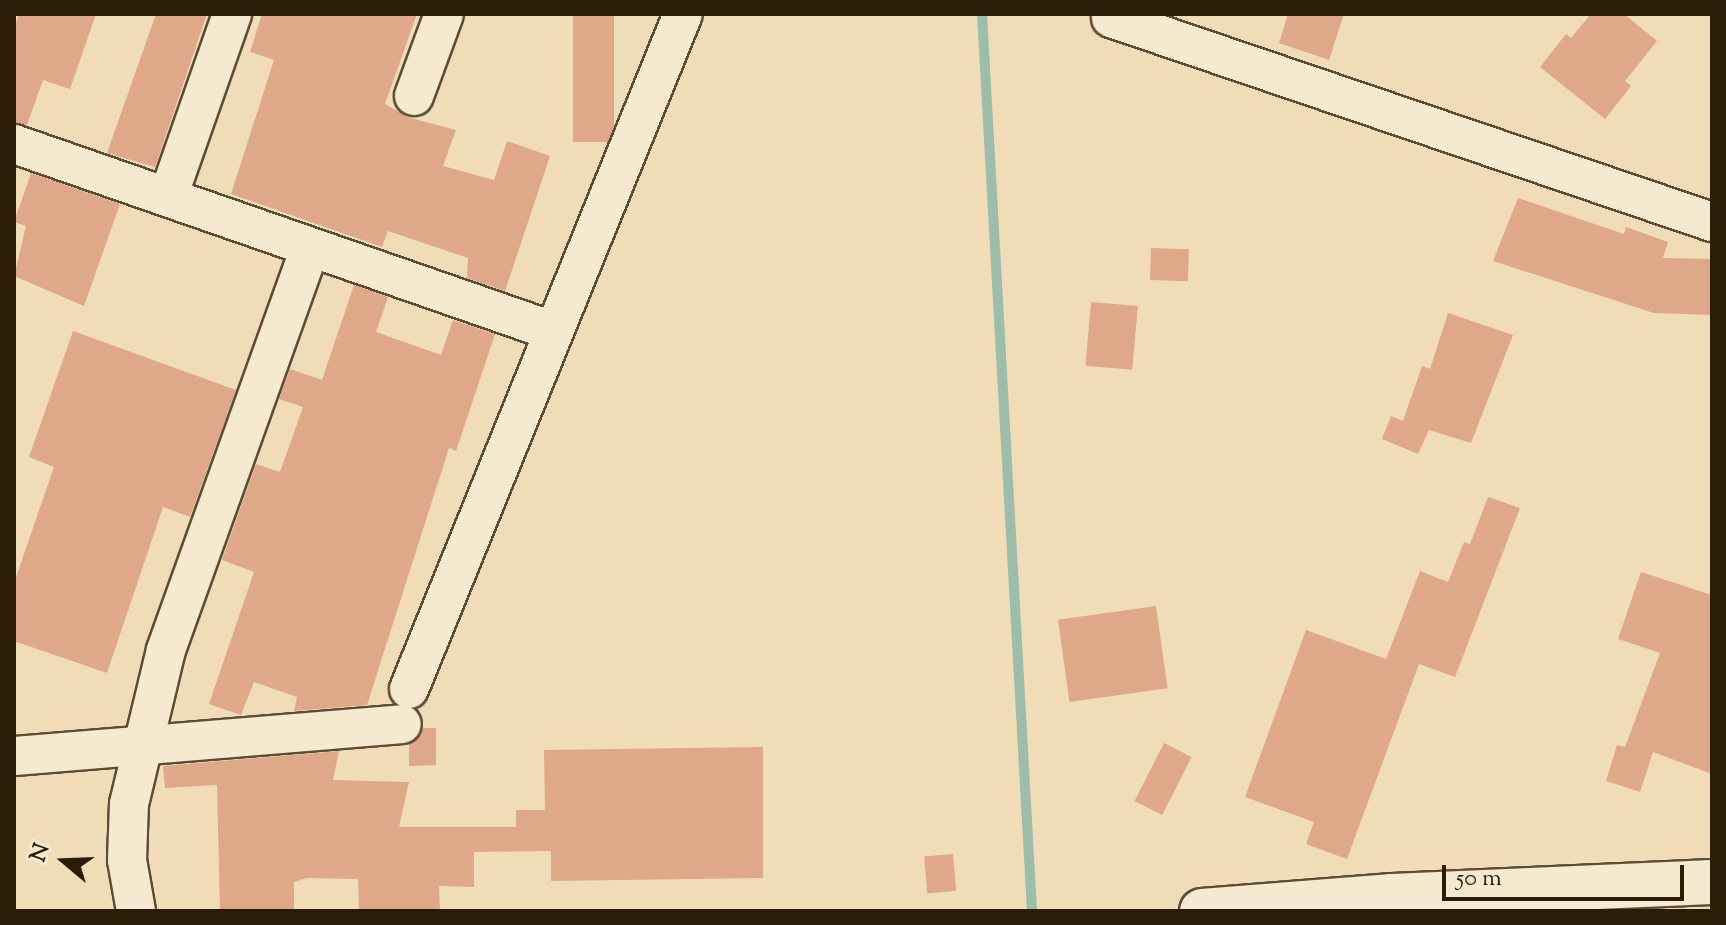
<!DOCTYPE html>
<html>
<head>
<meta charset="utf-8">
<style>
	body { margin:0 }
	#map { position:relative; width:1726px; height:925px; overflow:hidden; background:#f0ddb7; font-family:"Sorts Mill Goudy",serif }
	div>[style] { position:absolute }
	.stream>* { height:10px; margin:-5px; padding:0 5px; transform-origin:5px; border-radius:5px; background:#9bbdaa }
	.building>* { inset:0; background:#dfa889; transform-origin:0 0 }
	.roads { filter:drop-shadow(2px 0 #5c4c34) drop-shadow(-2px 0 #5c4c34) drop-shadow(0 2px #5c4c34) drop-shadow(0 -2px #5c4c34) }
	.minor>* { height:38px; margin:-19px; padding:0 19px; transform-origin:19px; border-radius:19px; background:#f5e9d0 }
	.tertiary>* { height:44px; margin:-22px; padding:0 22px; transform-origin:22px; border-radius:22px; background:#f5e9d0 }
	span { translate:-50% -50%; white-space:nowrap; text-align:center; line-height:1.15; -webkit-text-stroke:7px #f5e9d0; paint-order:stroke }
	.frame { position:absolute; inset:0; border:16px solid #2b1c09; pointer-events:none }
	.north { position:absolute; left:24px; top:821px; width:80px; height:80px; -webkit-text-stroke:6px #f5e9d0; paint-order:stroke; rotate:289deg; font-size:22px; font-weight:700; line-height:32px; text-align:center; color:#2b1c09 }
	.north::after { content:''; display:block; margin:auto; width:28px; height:36px; background:#2b1c09; clip-path:polygon(50% 0,100% 100%,50% 72%,0 100%) }
	.scale { position:absolute; left:1442px; top:865px; width:242px; height:36px; box-sizing:border-box; border:4px solid #2b1c09; border-top:0; padding-left:10px; font-size:24px; line-height:28px; white-space:nowrap; color:#2b1c09; -webkit-text-stroke:6px #f5e9d0; paint-order:stroke }
</style>
</head>
<body>
<div id="map">
	<div class="stream">
		<i style="left:982px;top:14px;width:898px;rotate:86.81deg"></i>
	</div>
	<div class="building">
		<i style="clip-path:polygon(19px 14px,96px 14px,70px 89px,43px 80px,27px 125px,14px 123px,14px 29px)"></i>
		<i style="clip-path:polygon(156px 14px,207px 14px,155px 167px,107px 153px)"></i>
		<i style="clip-path:polygon(262px 14px,417px 14px,385px 104px,407px 117px,456px 130px,443px 166px,494px 180px,507px 141px,550px 156px,505px 291px,467px 278px,468px 258px,388px 231px,382px 247px,231px 194px,274px 60px,250px 52px)"></i>
		<i style="left:573px;top:14px;width:41px;height:128px"></i>
		<i style="clip-path:polygon(1288px 14px,1344px 14px,1329px 60px,1279px 43px)"></i>
		<i style="clip-path:polygon(1591px 14px,1624px 14px,1657px 41px,1625px 81px,1631px 86px,1605px 119px,1540px 67px,1566px 34px,1571px 38px)"></i>
		<i style="clip-path:polygon(31px 173px,120px 204px,84px 306px,14px 276px,26px 226px,14px 222px)"></i>
		<i style="clip-path:polygon(1518px 198px,1624px 234px,1626px 227px,1668px 242px,1663px 258px,1712px 259px,1712px 315px,1654px 313px,1493px 261px)"></i>
		<i style="left:1151px;top:248px;width:38px;height:32px;rotate:2deg"></i>
		<i style="clip-path:polygon(354px 285px,388px 297px,376px 332px,441px 355px,453px 320px,495px 334px,456px 451px,449px 448px,367px 705px,294px 711px,297px 697px,254px 682px,241px 715px,209px 704px,254px 572px,222px 560px,256px 464px,280px 472px,303px 407px,279px 399px,290px 369px,322px 380px)"></i>
		<i style="left:1091px;top:302px;width:47px;height:64px;rotate:5deg"></i>
		<i style="clip-path:polygon(1448px 313px,1513px 335px,1471px 443px,1429px 430px,1418px 454px,1382px 439px,1391px 416px,1403px 421px,1422px 366px,1430px 369px)"></i>
		<i style="clip-path:polygon(73px 331px,236px 390px,190px 517px,163px 507px,107px 673px,14px 641px,14px 583px,54px 467px,29px 457px)"></i>
		<i style="clip-path:polygon(1488px 497px,1520px 508px,1455px 677px,1419px 664px,1347px 859px,1306px 844px,1314px 822px,1245px 797px,1306px 630px,1386px 659px,1420px 571px,1448px 582px,1464px 542px,1470px 544px)"></i>
		<i style="clip-path:polygon(1641px 572px,1712px 595px,1712px 774px,1653px 752px,1640px 792px,1606px 781px,1617px 745px,1625px 747px,1660px 653px,1618px 639px)"></i>
		<i style="left:1156px;top:606px;width:83px;height:99px;rotate:82deg"></i>
		<i style="clip-path:polygon(423px 728px,436px 728px,436px 765px,409px 766px,409px 744px)"></i>
		<i style="left:1164px;top:743px;width:31px;height:65px;rotate:27deg"></i>
		<i style="clip-path:polygon(763px 747px,763px 878px,551px 881px,551px 851px,474px 852px,474px 887px,439px 886px,440px 911px,359px 911px,358px 879px,307px 878px,294px 882px,294px 911px,220px 911px,217px 785px,165px 788px,163px 766px,339px 751px,333px 780px,409px 782px,399px 827px,516px 827px,516px 810px,545px 810px,544px 750px)"></i>
		<i style="left:953px;top:854px;width:37px;height:29px;rotate:85deg"></i>
	</div>
	<div class="roads">
		<div class="minor">
			<i style="left:1111px;top:18px;width:635px;rotate:18.75deg"></i>
			<i style="left:414px;top:96px;width:87px;rotate:-69.9deg"></i>
			<i style="left:14px;top:144px;width:567px;rotate:19.14deg"></i>
			<i style="left:168px;top:197px;width:194px;rotate:-70.7deg"></i>
			<i style="left:409px;top:689px;width:728px;rotate:-67.91deg"></i>
			<i style="left:14px;top:756px;width:389px;rotate:-4.7deg"></i>
			<i style="left:136px;top:911px;width:52px;rotate:-100deg"></i>
			<i style="left:127px;top:860px;width:56px;rotate:-88deg"></i>
			<i style="left:129px;top:804px;width:158px;rotate:-76.5deg"></i>
			<i style="left:166px;top:650px;width:427px;rotate:-70.3deg"></i>
		</div>
		<div class="tertiary">
			<i style="left:1202px;top:911px;width:191px;rotate:-4.5deg"></i>
			<i style="left:1392px;top:896px;width:320px;rotate:-2.5deg"></i>
		</div>
	</div>
	<div class="frame"></div>
	<div class="north">N</div>
	<div class="scale">50 m</div>
</div>
</body>
</html>
